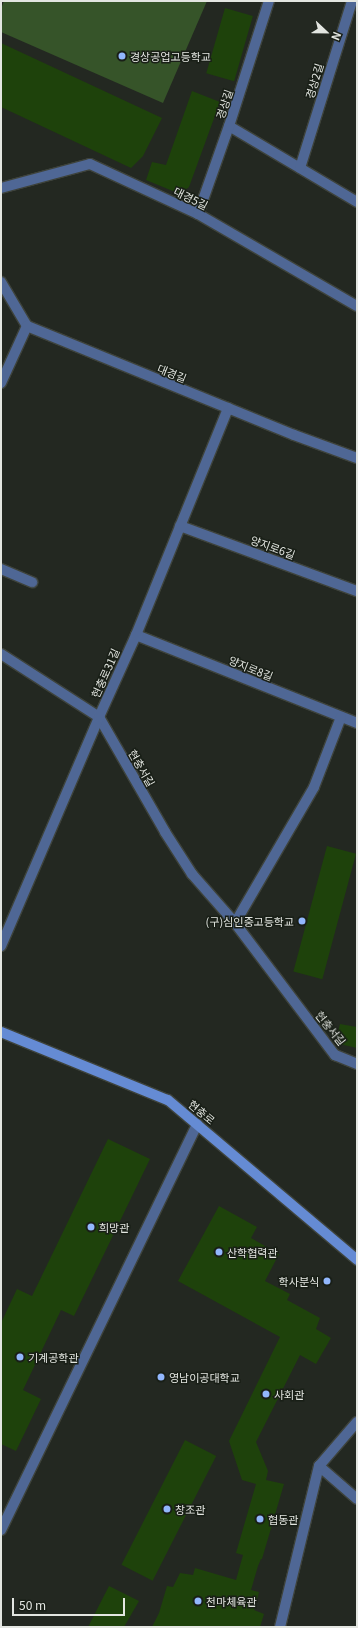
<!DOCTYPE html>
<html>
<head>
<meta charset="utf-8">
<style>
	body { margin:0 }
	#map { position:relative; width:358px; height:1628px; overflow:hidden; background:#232821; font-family:Georgia,"Noto Sans KR",serif }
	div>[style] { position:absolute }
	.green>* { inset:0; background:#365429 }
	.building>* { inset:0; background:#1e420b; transform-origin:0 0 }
	.roads { filter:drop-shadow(1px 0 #3e433c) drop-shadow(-1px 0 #3e433c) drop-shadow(0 1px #3e433c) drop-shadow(0 -1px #3e433c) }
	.minor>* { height:10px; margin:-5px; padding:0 5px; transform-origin:5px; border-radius:5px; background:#4f6795 }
	.secondary>* { height:10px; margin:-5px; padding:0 5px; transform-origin:5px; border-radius:5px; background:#658bd4 }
	.dots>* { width:11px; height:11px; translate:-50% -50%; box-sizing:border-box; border:2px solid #191f17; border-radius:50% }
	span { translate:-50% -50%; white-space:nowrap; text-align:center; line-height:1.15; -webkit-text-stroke:3px #191f17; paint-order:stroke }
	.poi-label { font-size:11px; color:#e3e6e1 }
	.left { translate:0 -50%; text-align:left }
	.right { translate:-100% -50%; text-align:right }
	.street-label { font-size:11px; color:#e3e6e1 }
	.frame { position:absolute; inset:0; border:2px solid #e3e6e1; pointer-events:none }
	.north { position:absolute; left:306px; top:12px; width:40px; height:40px; -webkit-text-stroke:3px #191f17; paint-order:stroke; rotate:112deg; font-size:11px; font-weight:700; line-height:16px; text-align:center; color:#e3e6e1 }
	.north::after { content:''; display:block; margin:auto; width:14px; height:18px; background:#e3e6e1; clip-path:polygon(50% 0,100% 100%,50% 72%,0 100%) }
	.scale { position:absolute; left:12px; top:1598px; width:113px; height:18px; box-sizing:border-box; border:2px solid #e3e6e1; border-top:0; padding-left:5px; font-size:12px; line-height:14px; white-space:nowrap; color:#e3e6e1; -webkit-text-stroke:3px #191f17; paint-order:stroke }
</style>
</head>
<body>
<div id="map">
	<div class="green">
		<i style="clip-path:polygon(4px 1px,207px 1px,163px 103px,1px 32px,1px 9px)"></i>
	</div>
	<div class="building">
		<i style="left:225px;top:8px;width:29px;height:68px;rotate:16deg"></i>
		<i style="clip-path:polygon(1px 43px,162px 118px,143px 156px,131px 168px,1px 107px)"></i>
		<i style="clip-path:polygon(192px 91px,220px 102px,189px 187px,180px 194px,146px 180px,152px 162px,166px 165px)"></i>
		<i style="left:327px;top:846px;width:30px;height:130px;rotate:15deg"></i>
		<i style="clip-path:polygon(340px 1024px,357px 1027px,357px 1048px,335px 1043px)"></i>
		<i style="clip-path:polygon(108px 1139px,150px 1159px,74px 1316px,61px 1310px,23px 1390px,41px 1399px,16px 1451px,1px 1444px,1px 1323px,17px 1289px,32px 1296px)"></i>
		<i style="clip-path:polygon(219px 1206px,257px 1227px,251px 1238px,279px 1254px,265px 1281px,290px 1294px,287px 1300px,320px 1318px,316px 1329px,331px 1338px,316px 1364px,300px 1355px,256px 1442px,268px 1471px,266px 1480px,284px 1484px,262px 1559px,261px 1559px,258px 1566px,251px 1590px,259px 1592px,254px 1610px,264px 1614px,260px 1627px,152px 1627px,159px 1613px,167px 1586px,173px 1587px,180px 1573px,193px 1575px,195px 1568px,236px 1580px,243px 1555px,236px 1553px,256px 1484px,242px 1480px,229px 1441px,280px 1337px,178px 1281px)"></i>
		<i style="left:185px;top:1440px;width:35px;height:140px;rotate:27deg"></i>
		<i style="clip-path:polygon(109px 1586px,139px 1601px,124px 1627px,88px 1627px)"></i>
	</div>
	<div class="roads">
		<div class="minor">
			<i style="left:229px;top:126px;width:149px;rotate:30.7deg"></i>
			<i style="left:300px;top:168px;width:175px;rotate:-72.7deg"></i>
			<i style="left:1px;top:188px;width:92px;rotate:-15.1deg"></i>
			<i style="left:90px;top:164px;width:119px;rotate:24.8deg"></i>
			<i style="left:198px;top:214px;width:184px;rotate:30.1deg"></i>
			<i style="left:198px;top:214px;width:93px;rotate:-70.6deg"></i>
			<i style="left:229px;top:126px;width:131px;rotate:-72.3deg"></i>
			<i style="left:1px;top:282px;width:51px;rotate:59.4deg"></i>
			<i style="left:27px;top:326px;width:288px;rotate:22.2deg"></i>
			<i style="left:294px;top:435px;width:67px;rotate:20.1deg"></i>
			<i style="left:1px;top:383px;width:63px;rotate:-65.5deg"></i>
			<i style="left:180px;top:526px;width:189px;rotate:20.2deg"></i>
			<i style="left:1px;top:569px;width:34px;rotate:23deg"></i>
			<i style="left:136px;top:635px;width:238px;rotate:21.7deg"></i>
			<i style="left:1px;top:654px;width:117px;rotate:32.7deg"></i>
			<i style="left:99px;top:717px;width:133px;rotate:60.1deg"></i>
			<i style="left:165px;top:832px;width:50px;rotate:57.3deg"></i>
			<i style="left:192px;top:874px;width:65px;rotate:48.7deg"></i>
			<i style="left:235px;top:923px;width:166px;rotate:52.9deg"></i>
			<i style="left:335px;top:1055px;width:24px;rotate:22deg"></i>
			<i style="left:235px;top:923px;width:157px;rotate:-59.8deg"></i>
			<i style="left:314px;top:787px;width:75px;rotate:-68.9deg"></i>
			<i style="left:1px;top:946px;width:249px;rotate:-66.8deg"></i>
			<i style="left:99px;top:717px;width:90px;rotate:-65.7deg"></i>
			<i style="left:136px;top:635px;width:245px;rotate:-67.9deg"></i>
			<i style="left:319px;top:1466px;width:50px;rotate:41deg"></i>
			<i style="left:1px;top:1530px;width:451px;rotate:-64.2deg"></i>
			<i style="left:280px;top:1627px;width:166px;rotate:-76.4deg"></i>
			<i style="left:319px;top:1466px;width:58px;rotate:-49.2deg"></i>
		</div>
		<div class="secondary">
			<i style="left:1px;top:1032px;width:180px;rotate:22.2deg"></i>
			<i style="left:168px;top:1100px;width:248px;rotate:40.2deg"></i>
		</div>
	</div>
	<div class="dots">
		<i style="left:122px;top:56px;background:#92b7fd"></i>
		<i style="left:302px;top:921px;background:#92b7fd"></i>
		<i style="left:91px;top:1227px;background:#92b7fd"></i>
		<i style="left:219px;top:1252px;background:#92b7fd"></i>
		<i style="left:327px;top:1281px;background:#92b7fd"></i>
		<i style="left:20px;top:1357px;background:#92b7fd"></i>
		<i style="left:161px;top:1377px;background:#92b7fd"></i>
		<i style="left:266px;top:1394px;background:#92b7fd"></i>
		<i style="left:167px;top:1509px;background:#92b7fd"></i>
		<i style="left:260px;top:1519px;background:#92b7fd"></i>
		<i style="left:198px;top:1601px;background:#92b7fd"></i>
	</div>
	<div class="poi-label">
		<span class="left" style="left:130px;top:56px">경상공업고등학교</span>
		<span class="right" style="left:294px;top:921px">(구)심인중고등학교</span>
		<span class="left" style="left:99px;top:1227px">희망관</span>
		<span class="left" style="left:227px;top:1252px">산학협력관</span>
		<span class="right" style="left:319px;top:1281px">학사분식</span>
		<span class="left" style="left:28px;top:1357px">기계공학관</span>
		<span class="left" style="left:169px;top:1377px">영남이공대학교</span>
		<span class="left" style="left:274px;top:1394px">사회관</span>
		<span class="left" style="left:175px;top:1509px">창조관</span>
		<span class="left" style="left:268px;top:1519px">협동관</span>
		<span class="left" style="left:206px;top:1601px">천마체육관</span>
	</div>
	<div class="street-label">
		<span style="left:314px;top:81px;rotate:-73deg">경상2길</span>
		<span style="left:224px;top:104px;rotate:-72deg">경상길</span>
		<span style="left:191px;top:198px;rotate:26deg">대경5길</span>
		<span style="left:172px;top:373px;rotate:22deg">대경길</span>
		<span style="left:273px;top:547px;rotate:20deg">양지로6길</span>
		<span style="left:251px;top:668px;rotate:22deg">양지로8길</span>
		<span style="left:105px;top:673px;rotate:-66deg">현충로31길</span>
		<span style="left:142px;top:768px;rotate:60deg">현충서길</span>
		<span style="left:331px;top:1028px;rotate:51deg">현충서길</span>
		<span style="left:202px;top:1112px;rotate:40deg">현충로</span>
	</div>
	<div class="frame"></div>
	<div class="north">N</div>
	<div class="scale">50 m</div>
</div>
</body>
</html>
